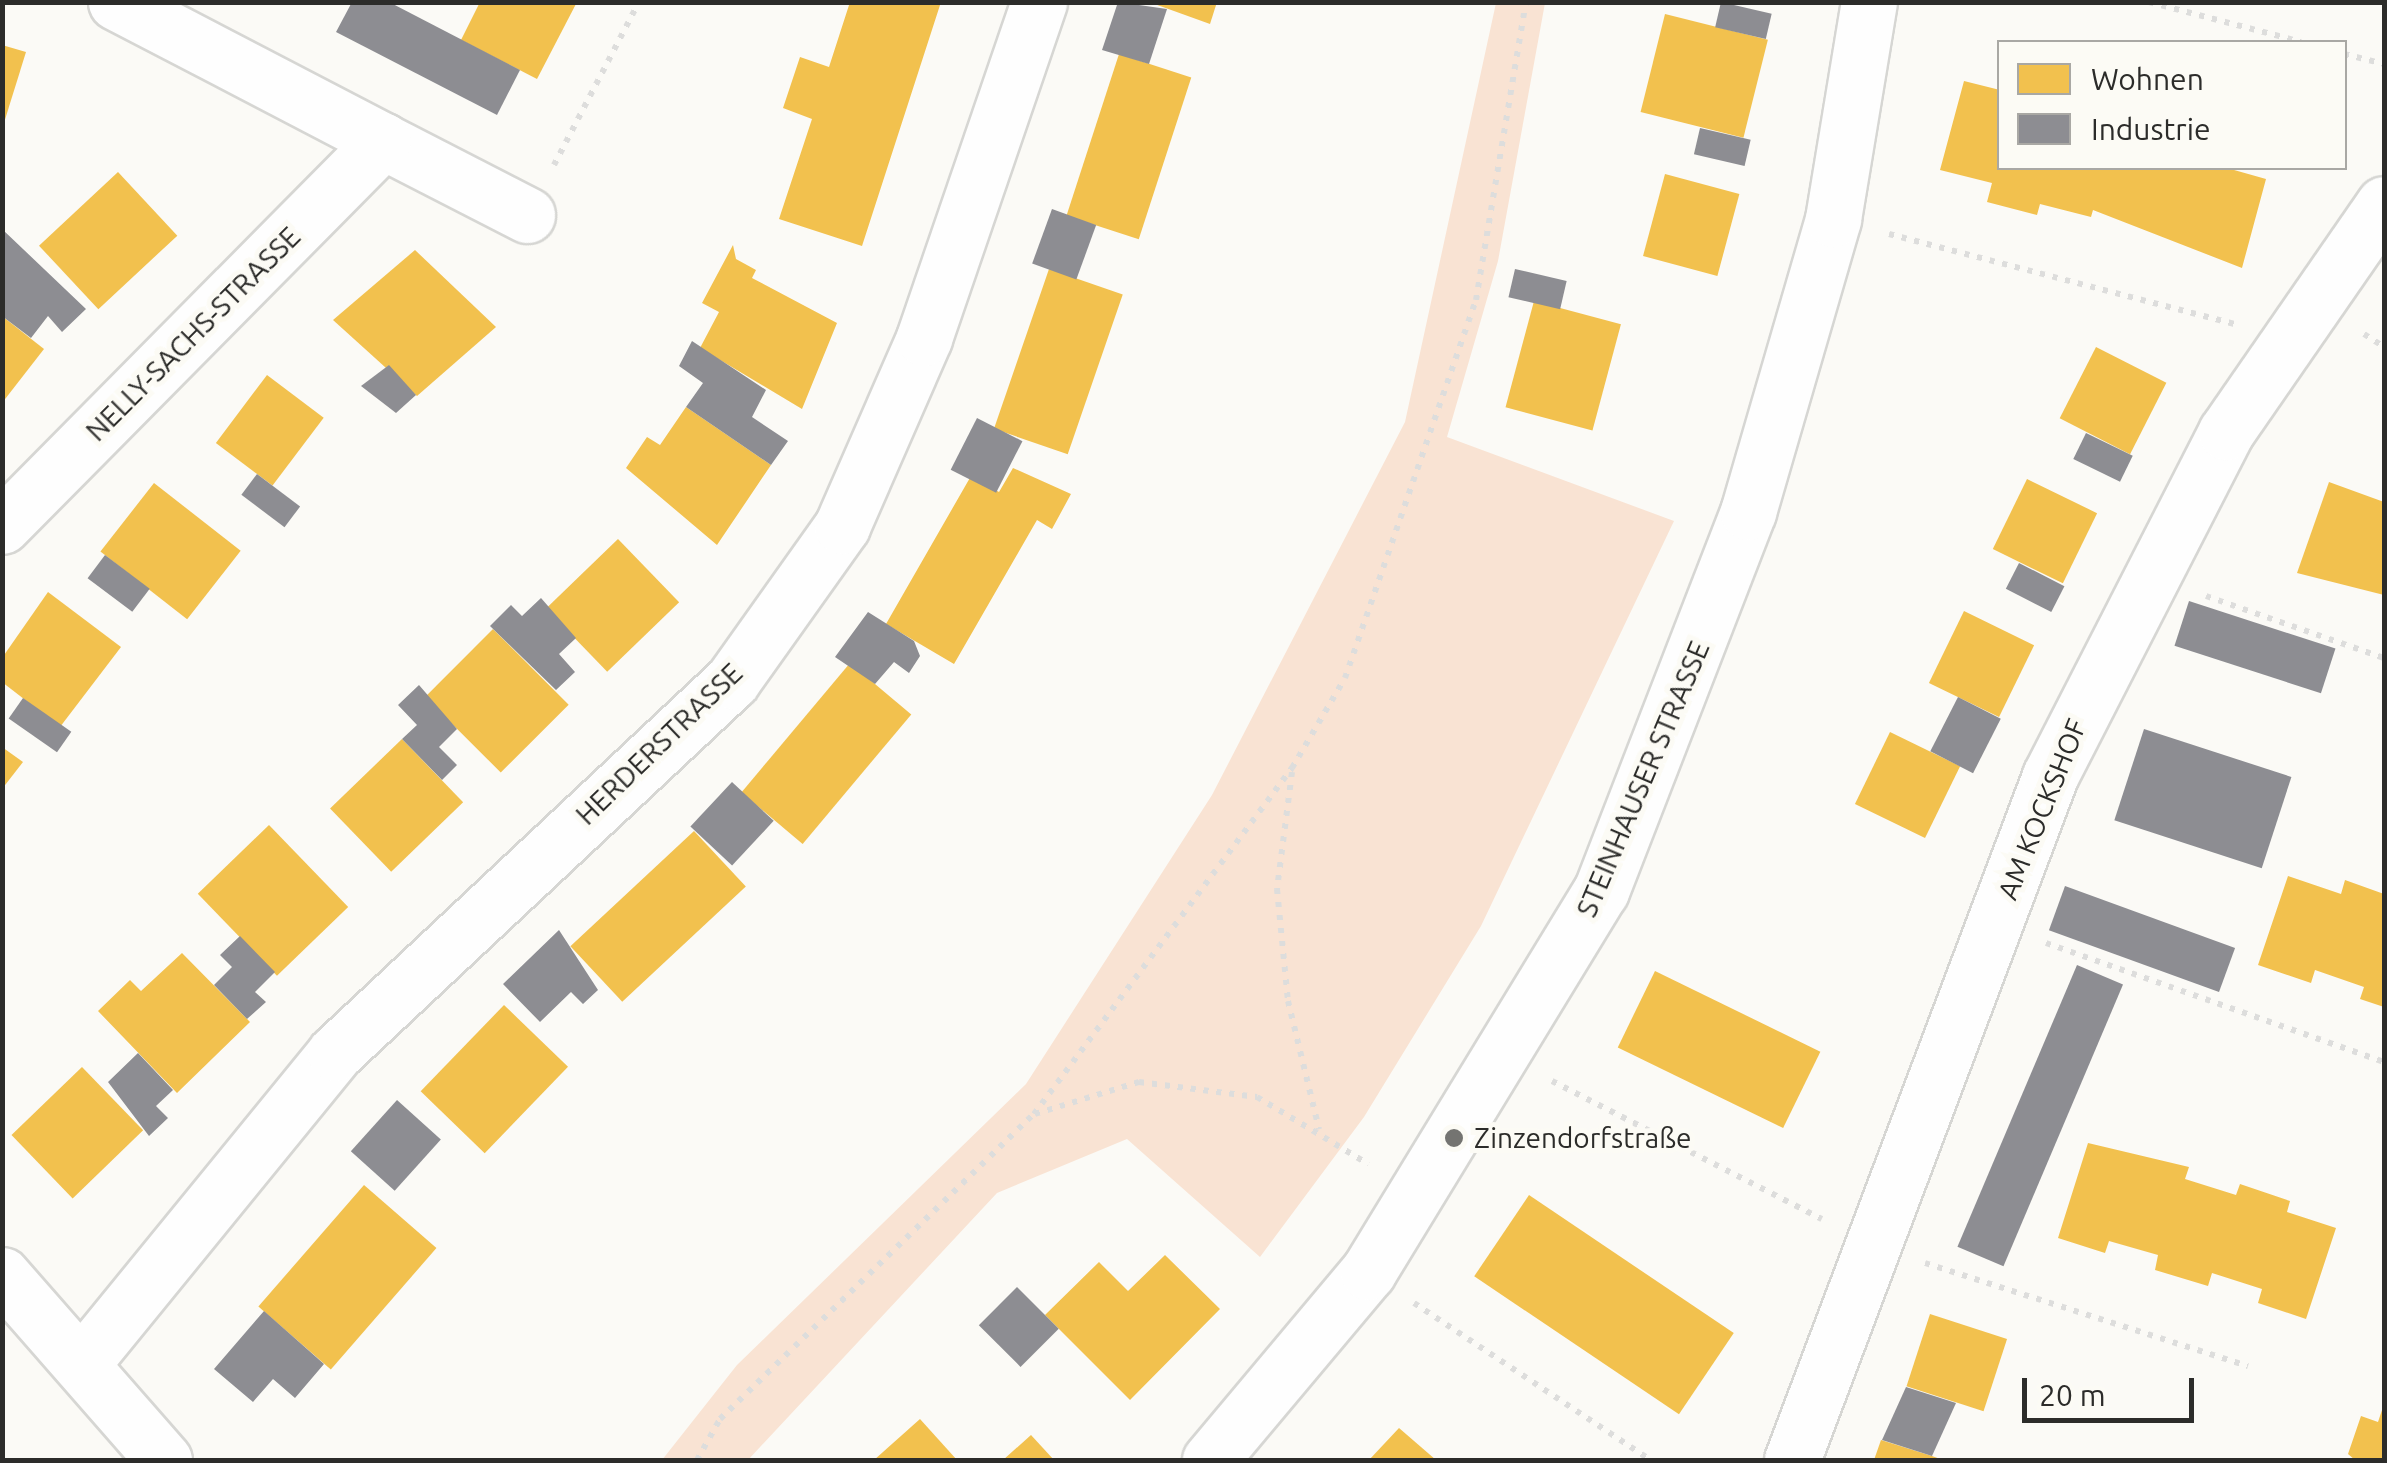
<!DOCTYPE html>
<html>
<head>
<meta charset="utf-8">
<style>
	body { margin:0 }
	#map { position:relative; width:2387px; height:1463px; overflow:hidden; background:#fbfaf6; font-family:Ubuntu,sans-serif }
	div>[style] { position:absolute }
	.green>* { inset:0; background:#f9e3d3 }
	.homes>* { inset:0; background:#f2c14e; transform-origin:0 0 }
	.industry>* { inset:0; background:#8d8d92; transform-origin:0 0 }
	.path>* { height:6px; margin-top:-3px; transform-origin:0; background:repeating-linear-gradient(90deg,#dddddc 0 5px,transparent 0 13px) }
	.roads { filter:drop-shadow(2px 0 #d6d6d3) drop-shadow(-2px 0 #d6d6d3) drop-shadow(0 2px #d6d6d3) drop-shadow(0 -2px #d6d6d3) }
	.minor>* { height:55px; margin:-27.5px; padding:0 27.5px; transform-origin:27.5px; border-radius:27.5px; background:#fefefe }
	.dots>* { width:28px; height:28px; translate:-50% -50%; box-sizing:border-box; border:5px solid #fcfbf5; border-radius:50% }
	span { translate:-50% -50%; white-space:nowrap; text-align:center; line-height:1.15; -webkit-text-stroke:10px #fcfbf5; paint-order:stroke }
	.street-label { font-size:28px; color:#2c2c2a }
	.poi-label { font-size:28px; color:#2c2c2a }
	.left { translate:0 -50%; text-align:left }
	.frame { position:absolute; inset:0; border:5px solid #2c2c2a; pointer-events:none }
	.legend { position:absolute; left:1997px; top:40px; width:350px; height:130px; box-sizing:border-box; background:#fcfbf5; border:2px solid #a9a8a4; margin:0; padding:12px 18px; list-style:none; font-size:30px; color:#2c2c2a }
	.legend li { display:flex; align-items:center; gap:20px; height:50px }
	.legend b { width:50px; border:2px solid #a9a8a4 }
	.scale { position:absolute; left:2022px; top:1378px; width:172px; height:45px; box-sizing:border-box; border:5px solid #2c2c2a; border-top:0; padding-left:12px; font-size:30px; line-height:35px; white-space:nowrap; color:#2c2c2a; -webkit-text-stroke:8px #fcfbf5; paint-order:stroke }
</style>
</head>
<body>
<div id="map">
	<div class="green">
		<i style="clip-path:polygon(1496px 3px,1545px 3px,1498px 261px,1447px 437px,1674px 521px,1481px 926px,1364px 1117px,1260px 1257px,1127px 1139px,997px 1193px,748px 1460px,662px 1460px,737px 1365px,1026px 1084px,1212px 795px,1405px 422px)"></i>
	</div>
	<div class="homes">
		<i style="clip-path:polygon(480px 2px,577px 2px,537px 79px,461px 40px)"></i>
		<i style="clip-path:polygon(850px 2px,941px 2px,862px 246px,779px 219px,812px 119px,783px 108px,800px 57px,829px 67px)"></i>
		<i style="clip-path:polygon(1149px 2px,1217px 2px,1210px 24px)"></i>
		<i style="left:1665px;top:14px;width:106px;height:101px;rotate:14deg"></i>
		<i style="clip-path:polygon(2px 45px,26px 52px,3px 126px,2px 126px)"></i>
		<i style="left:1119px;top:54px;width:76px;height:170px;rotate:18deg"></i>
		<i style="clip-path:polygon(1964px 81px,2000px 90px,2000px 168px,2227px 168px,2266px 179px,2242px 268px,2093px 210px,2091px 217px,2040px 204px,2037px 215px,1987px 202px,1992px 183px,1940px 170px)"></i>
		<i style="left:118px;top:172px;width:87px;height:108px;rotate:47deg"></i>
		<i style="left:1665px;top:174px;width:77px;height:85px;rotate:15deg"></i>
		<i style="clip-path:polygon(733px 245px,736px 259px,756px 270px,752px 278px,837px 323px,802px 409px,700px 348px,719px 312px,702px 303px)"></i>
		<i style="clip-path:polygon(415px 250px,496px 327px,417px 396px,333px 320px)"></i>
		<i style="left:1049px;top:269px;width:78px;height:169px;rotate:19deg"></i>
		<i style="left:1534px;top:301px;width:90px;height:110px;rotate:15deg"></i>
		<i style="clip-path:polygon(2px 316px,44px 349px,2px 403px)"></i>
		<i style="left:2096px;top:347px;width:79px;height:80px;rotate:27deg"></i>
		<i style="left:267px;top:375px;width:71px;height:85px;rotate:37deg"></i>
		<i style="clip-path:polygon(686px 407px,771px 465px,717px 545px,626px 468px,647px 437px,660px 445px)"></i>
		<i style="clip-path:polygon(1013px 468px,1071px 494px,1052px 529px,1037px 520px,954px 664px,886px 624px,971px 476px,999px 492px)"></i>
		<i style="left:2027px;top:479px;width:78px;height:78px;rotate:26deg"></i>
		<i style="clip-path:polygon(2329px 482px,2384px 502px,2384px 595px,2297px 573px)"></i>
		<i style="left:154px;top:483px;width:110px;height:87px;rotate:38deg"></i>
		<i style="left:618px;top:539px;width:88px;height:100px;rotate:46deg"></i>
		<i style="clip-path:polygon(48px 592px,121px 647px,60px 727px,2px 682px,2px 658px)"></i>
		<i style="left:1964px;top:611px;width:78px;height:80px;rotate:26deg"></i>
		<i style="left:493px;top:629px;width:107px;height:96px;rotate:45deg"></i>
		<i style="left:850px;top:663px;width:80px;height:169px;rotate:40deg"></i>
		<i style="left:1890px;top:732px;width:78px;height:80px;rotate:26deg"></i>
		<i style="left:402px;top:739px;width:88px;height:100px;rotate:46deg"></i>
		<i style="clip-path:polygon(2px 747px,23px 762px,2px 789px)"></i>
		<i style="left:269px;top:825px;width:114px;height:99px;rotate:46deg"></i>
		<i style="left:694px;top:831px;width:76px;height:169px;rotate:47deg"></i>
		<i style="clip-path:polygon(2288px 876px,2341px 894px,2345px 880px,2384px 894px,2384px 1007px,2360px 999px,2364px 987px,2315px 970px,2311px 983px,2258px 965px)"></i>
		<i style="clip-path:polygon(182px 953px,250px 1022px,177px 1093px,98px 1011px,130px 980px,141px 991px)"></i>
		<i style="left:1655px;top:971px;width:184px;height:85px;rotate:26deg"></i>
		<i style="left:504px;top:1005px;width:89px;height:120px;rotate:44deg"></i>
		<i style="left:82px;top:1067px;width:88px;height:98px;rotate:46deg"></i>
		<i style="clip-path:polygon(2088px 1143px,2189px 1167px,2185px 1179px,2236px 1195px,2240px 1184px,2290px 1201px,2287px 1212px,2336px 1228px,2306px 1319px,2258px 1303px,2262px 1289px,2212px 1273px,2208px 1286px,2155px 1270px,2158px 1255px,2109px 1241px,2105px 1253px,2058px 1238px)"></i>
		<i style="left:364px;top:1185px;width:96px;height:161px;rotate:41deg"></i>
		<i style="left:1529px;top:1195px;width:247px;height:98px;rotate:34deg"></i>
		<i style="clip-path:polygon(1165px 1255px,1220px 1309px,1130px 1400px,1045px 1315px,1099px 1262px,1128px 1291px)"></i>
		<i style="left:1930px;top:1314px;width:81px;height:76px;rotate:18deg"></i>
		<i style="clip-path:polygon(2384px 1404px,2384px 1460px,2355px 1460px,2348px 1454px,2361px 1416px,2378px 1422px)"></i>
		<i style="clip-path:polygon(920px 1419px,957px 1460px,874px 1460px)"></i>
		<i style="clip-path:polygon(1399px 1428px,1436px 1460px,1369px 1460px)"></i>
		<i style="clip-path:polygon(1031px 1435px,1054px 1460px,1003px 1460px)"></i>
		<i style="clip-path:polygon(1881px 1440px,1932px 1456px,1943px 1460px,1874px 1460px)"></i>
	</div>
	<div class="industry">
		<i style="clip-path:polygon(352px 2px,389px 2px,520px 70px,497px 115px,336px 32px)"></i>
		<i style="clip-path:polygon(1118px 2px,1167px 9px,1149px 64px,1102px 50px)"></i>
		<i style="left:1721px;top:2px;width:52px;height:26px;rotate:13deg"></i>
		<i style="left:1700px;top:128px;width:52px;height:27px;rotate:13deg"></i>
		<i style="left:1052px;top:209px;width:47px;height:58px;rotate:20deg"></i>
		<i style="clip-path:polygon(2px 229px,86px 309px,62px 332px,48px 316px,31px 338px,2px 316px)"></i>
		<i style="left:1515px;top:269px;width:53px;height:29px;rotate:13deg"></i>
		<i style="clip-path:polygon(692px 341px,766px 390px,752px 417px,788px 441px,771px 465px,686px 407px,703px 383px,679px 366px)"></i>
		<i style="clip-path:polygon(389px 365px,416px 395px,396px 413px,361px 386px)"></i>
		<i style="left:977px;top:418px;width:51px;height:58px;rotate:27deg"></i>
		<i style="left:2086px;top:433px;width:52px;height:29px;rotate:26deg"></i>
		<i style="left:257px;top:474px;width:54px;height:26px;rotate:37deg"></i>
		<i style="left:105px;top:555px;width:56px;height:29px;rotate:37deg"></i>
		<i style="left:2019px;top:563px;width:51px;height:29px;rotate:27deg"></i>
		<i style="clip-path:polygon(541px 598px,576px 638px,559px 654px,575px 672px,556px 690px,490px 626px,511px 605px,522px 616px)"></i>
		<i style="left:2189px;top:601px;width:154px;height:47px;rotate:18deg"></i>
		<i style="clip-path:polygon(868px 612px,914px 641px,920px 656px,909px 673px,894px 662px,875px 684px,835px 657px)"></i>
		<i style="clip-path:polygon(419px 685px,457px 729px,439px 747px,457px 765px,442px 780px,402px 739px,417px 725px,398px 705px)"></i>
		<i style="left:1958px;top:697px;width:48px;height:61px;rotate:27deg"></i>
		<i style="left:23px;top:698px;width:59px;height:25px;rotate:35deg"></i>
		<i style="left:2144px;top:729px;width:155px;height:96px;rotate:18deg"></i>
		<i style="left:732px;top:782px;width:57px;height:61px;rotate:43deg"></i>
		<i style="left:2065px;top:886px;width:181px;height:47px;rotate:20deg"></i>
		<i style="clip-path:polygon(559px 930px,598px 990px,583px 1004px,571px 992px,540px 1022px,503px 984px)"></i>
		<i style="clip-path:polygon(240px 936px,275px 972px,255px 992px,266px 1002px,247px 1019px,214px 985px,232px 967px,220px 955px)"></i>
		<i style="left:2077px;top:965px;width:50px;height:306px;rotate:23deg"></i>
		<i style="clip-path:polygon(138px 1053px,173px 1090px,156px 1106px,168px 1118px,149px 1136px,108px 1082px)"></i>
		<i style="left:397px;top:1100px;width:59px;height:69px;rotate:42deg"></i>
		<i style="left:1017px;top:1287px;width:59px;height:54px;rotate:45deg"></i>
		<i style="clip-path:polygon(264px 1311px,324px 1364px,295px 1398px,273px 1379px,253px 1402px,214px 1369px)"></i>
		<i style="clip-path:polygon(1906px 1387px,1956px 1403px,1932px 1456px,1882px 1440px)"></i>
	</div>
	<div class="path">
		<i style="left:2149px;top:2px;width:157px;rotate:14.7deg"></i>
		<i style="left:2344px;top:54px;width:41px;rotate:14deg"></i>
		<i style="left:554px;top:165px;width:184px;rotate:-62.5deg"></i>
		<i style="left:1889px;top:234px;width:358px;rotate:14.6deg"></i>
		<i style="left:2364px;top:334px;width:24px;rotate:33deg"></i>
		<i style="left:2206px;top:596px;width:188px;rotate:19.2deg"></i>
		<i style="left:1292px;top:772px;width:118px;rotate:97.3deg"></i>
		<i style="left:1277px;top:889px;width:113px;rotate:84.4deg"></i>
		<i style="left:1288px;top:1001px;width:132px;rotate:76.4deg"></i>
		<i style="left:2046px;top:943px;width:358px;rotate:19.4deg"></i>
		<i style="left:1552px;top:1081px;width:303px;rotate:27.1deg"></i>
		<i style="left:1035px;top:1114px;width:109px;rotate:-17.1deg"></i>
		<i style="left:1139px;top:1082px;width:119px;rotate:7.2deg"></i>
		<i style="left:1257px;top:1097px;width:130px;rotate:31.1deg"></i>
		<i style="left:1925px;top:1263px;width:339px;rotate:17.7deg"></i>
		<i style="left:1414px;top:1303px;width:283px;rotate:33.6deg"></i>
		<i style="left:697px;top:1460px;width:47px;rotate:-60.7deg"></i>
		<i style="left:720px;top:1419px;width:438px;rotate:-44.2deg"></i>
		<i style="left:1034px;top:1114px;width:432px;rotate:-53.3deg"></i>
		<i style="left:1292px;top:768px;width:104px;rotate:-59.5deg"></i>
		<i style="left:1345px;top:678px;width:400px;rotate:-70.9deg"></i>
		<i style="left:1476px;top:300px;width:302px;rotate:-80.5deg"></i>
	</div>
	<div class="roads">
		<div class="minor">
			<i style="left:383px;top:141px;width:162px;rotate:27.2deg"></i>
			<i style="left:2px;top:526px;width:542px;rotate:-45.3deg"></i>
			<i style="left:383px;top:141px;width:301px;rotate:-152.5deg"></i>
			<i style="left:2px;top:1275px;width:246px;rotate:48.8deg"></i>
			<i style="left:83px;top:1362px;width:399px;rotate:-50.8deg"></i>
			<i style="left:335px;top:1053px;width:544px;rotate:-43.14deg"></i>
			<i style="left:732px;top:681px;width:190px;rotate:-54.6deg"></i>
			<i style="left:842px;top:526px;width:205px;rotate:-66.4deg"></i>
			<i style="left:924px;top:338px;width:355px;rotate:-71.1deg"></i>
			<i style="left:1210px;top:1460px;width:246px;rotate:-50deg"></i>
			<i style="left:1368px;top:1272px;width:447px;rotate:-58.6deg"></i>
			<i style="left:1601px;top:891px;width:407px;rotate:-68.8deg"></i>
			<i style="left:1748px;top:512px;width:305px;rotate:-73.8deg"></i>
			<i style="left:1833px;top:219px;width:220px;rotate:-80.6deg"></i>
			<i style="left:1792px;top:1460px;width:731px;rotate:-69.33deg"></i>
			<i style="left:2050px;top:776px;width:386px;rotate:-62.9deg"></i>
			<i style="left:2226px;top:432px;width:277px;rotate:-55.3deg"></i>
		</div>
	</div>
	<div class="dots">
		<i style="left:1454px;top:1138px;background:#747471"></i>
	</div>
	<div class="street-label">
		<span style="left:193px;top:334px;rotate:-45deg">NELLY-SACHS-STRASSE</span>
		<span style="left:659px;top:744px;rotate:-44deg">HERDERSTRASSE</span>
		<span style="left:1643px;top:779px;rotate:-67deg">STEINHAUSER STRASSE</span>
		<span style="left:2042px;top:809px;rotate:-68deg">AM KOCKSHOF</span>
	</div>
	<div class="poi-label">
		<span class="left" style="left:1474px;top:1138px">Zinzendorfstraße</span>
	</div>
	<div class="frame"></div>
	<ul class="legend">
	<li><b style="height:28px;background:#f2c14e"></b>Wohnen</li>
	<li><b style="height:28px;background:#8d8d92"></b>Industrie</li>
	</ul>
	<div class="scale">20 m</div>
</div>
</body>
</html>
